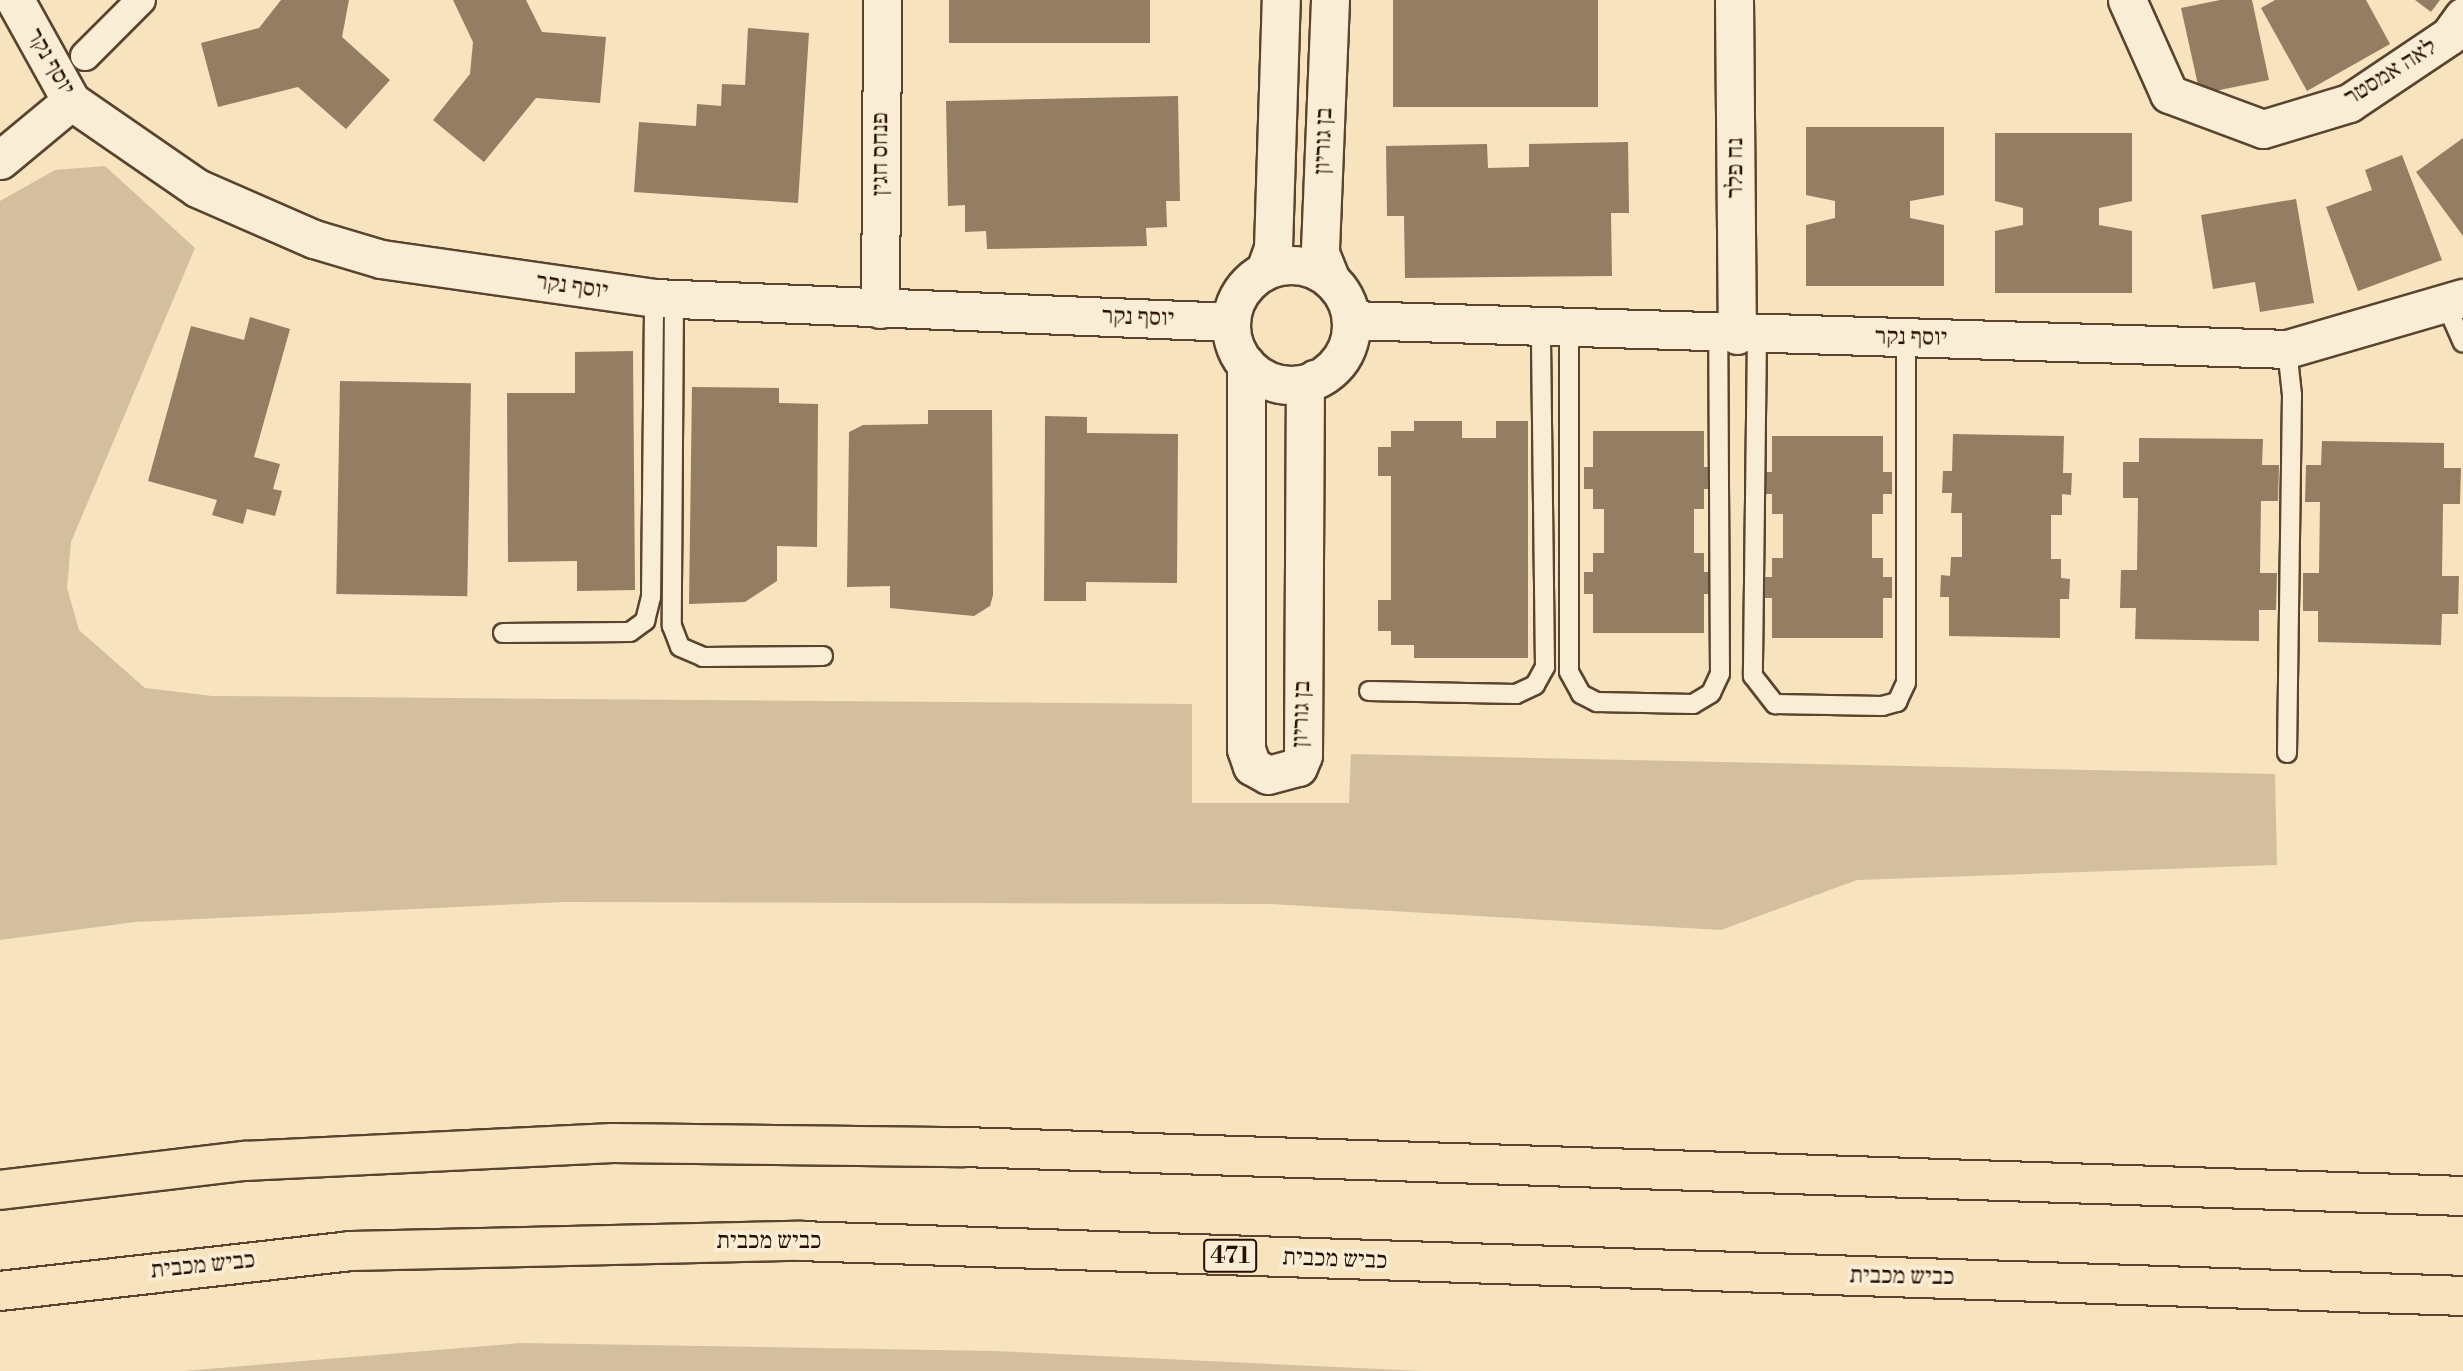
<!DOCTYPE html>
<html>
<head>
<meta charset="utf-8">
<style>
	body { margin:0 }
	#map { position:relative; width:2463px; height:1371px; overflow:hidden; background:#f7e3be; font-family:"Libre Bodoni","Frank Ruhl Libre",serif }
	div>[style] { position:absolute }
	.green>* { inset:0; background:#d3bf9e }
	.building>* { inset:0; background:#937d63; transform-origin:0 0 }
	.roads { filter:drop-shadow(2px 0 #5a4430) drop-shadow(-2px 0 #5a4430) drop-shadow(0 2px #5a4430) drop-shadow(0 -2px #5a4430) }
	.service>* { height:18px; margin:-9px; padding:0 9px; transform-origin:9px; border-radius:9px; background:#faedd5 }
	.pedestrian>* { height:28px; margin:-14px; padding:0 14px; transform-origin:14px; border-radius:14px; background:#faedd5 }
	.minor>* { height:37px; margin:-18.5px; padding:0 18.5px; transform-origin:18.5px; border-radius:18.5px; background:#faedd5 }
	.minor>.ring { margin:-18.5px; padding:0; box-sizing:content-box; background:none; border:37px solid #faedd5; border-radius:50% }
	.motorway>* { height:38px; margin:-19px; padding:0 19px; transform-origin:19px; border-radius:19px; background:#f7e3be }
	span { translate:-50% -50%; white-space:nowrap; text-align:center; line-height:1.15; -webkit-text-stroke:7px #faedd5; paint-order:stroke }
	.shield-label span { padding:2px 5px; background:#faedd5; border:2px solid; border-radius:5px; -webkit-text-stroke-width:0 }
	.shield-label { font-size:23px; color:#260f01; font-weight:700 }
	.street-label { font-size:24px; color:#260f01 }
</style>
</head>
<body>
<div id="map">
	<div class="green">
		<i style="clip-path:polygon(105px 166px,195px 248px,71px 542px,67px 588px,79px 630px,145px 688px,212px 696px,1192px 704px,1192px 803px,1349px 803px,1351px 754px,2275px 774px,2277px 865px,1857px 880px,1721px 930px,1270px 904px,564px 902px,135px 922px,0 940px,0 201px,55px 170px)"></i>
		<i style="clip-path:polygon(521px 1343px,994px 1351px,1422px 1371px,183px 1371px)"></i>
	</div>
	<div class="building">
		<i style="clip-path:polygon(281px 0,349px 0,342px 37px,390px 80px,346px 129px,298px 87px,218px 107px,201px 43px,259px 28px)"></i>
		<i style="clip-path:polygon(453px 0,526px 0,542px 32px,606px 37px,600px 103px,536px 98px,484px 162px,433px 120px,470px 74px,473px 42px)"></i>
		<i style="left:949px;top:0;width:201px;height:43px"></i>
		<i style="left:1393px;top:0;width:205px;height:107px"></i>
		<i style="clip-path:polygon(2220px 0,2252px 0,2269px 80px,2200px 94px,2181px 8px)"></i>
		<i style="clip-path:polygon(2275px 0,2366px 0,2390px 44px,2307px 91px,2261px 8px)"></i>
		<i style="clip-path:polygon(2415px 0,2440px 0,2431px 12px)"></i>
		<i style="clip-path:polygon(748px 28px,809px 33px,798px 203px,634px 192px,639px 122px,696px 126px,697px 104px,721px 106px,722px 84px,745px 85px)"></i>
		<i style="clip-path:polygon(1178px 96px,1180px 201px,1166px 201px,1167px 227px,1146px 228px,1147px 246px,987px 249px,986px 231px,965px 232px,965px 205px,948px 206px,946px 101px)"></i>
		<i style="clip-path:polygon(1806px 127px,1944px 127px,1944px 195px,1910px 201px,1910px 218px,1944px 225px,1944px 286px,1806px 286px,1806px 225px,1835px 218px,1835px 201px,1806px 195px)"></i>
		<i style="clip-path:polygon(1995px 133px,2132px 133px,2132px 201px,2099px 208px,2099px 225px,2132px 231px,2132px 293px,1995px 293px,1995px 231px,2023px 225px,2023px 208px,1995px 201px)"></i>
		<i style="clip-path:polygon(2463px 138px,2463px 236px,2416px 172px)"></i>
		<i style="clip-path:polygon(1628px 142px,1629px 213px,1611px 213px,1612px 276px,1405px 278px,1404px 216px,1387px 216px,1386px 146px,1487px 144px,1488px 168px,1529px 167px,1529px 144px)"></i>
		<i style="clip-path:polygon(2402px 155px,2442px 260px,2358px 291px,2326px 207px,2372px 190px,2365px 170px)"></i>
		<i style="clip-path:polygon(2296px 199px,2314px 303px,2260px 312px,2255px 282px,2213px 289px,2201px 215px)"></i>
		<i style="clip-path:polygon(250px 317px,290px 329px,254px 457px,280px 464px,273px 489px,282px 491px,275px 516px,247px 509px,243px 524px,212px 515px,217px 500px,148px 481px,191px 326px,244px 340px)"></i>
		<i style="clip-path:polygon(633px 351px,635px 590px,577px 591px,577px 561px,508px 562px,507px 393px,575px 393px,575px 352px)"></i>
		<i style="left:340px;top:381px;width:131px;height:213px;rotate:1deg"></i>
		<i style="clip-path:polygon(692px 387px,779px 388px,779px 403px,818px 404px,817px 547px,777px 546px,777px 581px,745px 602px,689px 604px)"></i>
		<i style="clip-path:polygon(928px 410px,992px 410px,993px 595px,990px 606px,974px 616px,890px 608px,890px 586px,847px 587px,849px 432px,863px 425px,928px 424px)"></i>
		<i style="clip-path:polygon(1045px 416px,1087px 417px,1087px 433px,1178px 434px,1177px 583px,1086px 582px,1086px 601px,1044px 601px)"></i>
		<i style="clip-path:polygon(1414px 421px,1462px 421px,1462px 438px,1496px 438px,1496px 421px,1528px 421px,1528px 658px,1414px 658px,1414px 645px,1391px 645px,1391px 631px,1378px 631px,1378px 600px,1391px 600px,1391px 476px,1378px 476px,1378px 447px,1391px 447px,1391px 431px,1414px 431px)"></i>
		<i style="clip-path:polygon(1593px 431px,1704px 431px,1704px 467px,1713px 467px,1713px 489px,1704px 489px,1704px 509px,1694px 509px,1694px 553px,1704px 553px,1704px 572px,1713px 572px,1713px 594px,1704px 594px,1704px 633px,1593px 633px,1593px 594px,1584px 594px,1584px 572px,1593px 572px,1593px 553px,1604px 553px,1604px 509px,1593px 509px,1593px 489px,1584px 489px,1584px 467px,1593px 467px)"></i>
		<i style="clip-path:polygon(1953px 434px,2064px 436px,2063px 473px,2072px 473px,2071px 495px,2062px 494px,2062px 515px,2051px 515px,2051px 559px,2061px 559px,2061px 578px,2070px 579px,2069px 599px,2060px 599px,2060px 638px,1949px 636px,1949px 597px,1940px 597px,1941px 575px,1950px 576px,1951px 557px,1962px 557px,1962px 513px,1951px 513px,1952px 493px,1942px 493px,1943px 471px,1952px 471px)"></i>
		<i style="clip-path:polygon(1772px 436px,1883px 436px,1883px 472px,1892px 472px,1892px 494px,1883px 494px,1883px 514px,1872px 514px,1872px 558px,1883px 558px,1883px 577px,1892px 577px,1892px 598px,1883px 598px,1883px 638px,1772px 638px,1772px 598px,1762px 598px,1762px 577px,1772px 577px,1772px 558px,1783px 558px,1783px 514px,1772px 514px,1772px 494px,1762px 494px,1762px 472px,1772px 472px)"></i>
		<i style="clip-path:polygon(2139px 438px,2263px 439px,2262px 465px,2279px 465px,2278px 501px,2261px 501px,2260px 573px,2277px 573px,2276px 610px,2259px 610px,2259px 641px,2135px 639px,2136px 608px,2120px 608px,2121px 570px,2137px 570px,2138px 498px,2123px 498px,2123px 462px,2139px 462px)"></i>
		<i style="clip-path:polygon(2322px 441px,2444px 443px,2444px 468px,2461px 468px,2460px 504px,2443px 504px,2442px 576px,2459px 576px,2458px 614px,2442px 614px,2441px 645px,2318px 642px,2318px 611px,2303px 611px,2303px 573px,2319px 573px,2320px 502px,2305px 502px,2306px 465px,2321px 465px)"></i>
	</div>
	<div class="roads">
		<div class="service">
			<i style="left:674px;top:299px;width:327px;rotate:90.4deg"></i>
			<i style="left:672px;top:626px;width:22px;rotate:69deg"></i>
			<i style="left:680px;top:647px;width:25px;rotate:23deg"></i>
			<i style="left:703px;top:657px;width:120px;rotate:-0.5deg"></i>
			<i style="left:2447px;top:307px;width:39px;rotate:66deg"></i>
			<i style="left:1569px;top:329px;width:343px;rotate:90deg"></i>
			<i style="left:1569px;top:672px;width:25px;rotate:61deg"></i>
			<i style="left:1581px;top:694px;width:18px;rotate:27deg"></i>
			<i style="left:1597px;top:702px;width:96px;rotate:1.2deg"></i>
			<i style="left:1693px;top:704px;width:21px;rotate:-31deg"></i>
			<i style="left:1711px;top:693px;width:21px;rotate:-65deg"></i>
			<i style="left:1720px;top:674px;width:339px;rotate:-90.3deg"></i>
			<i style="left:1757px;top:336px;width:340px;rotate:90.7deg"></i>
			<i style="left:1753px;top:676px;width:36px;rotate:52deg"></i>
			<i style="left:1775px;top:704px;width:107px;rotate:1.1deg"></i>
			<i style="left:1882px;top:706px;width:16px;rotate:-15deg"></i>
			<i style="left:1897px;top:702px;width:21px;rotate:-65deg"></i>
			<i style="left:1906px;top:683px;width:346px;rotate:-90deg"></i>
			<i style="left:503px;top:633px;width:127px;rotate:-0.5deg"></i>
			<i style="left:630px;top:632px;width:19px;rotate:-36deg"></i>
			<i style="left:645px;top:621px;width:25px;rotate:-76deg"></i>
			<i style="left:651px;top:597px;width:299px;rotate:-89.4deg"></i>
			<i style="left:1369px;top:691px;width:147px;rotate:1.2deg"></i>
			<i style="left:1516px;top:694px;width:21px;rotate:-25deg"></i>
			<i style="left:1535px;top:685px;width:21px;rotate:-61deg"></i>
			<i style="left:1545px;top:667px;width:340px;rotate:-90.7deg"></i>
			<i style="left:2287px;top:753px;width:358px;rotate:-89.2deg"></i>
			<i style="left:2292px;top:395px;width:46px;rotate:-96.2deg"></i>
		</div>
		<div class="pedestrian">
			<i style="left:85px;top:56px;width:79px;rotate:-45deg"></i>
		</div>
		<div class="minor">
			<i style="left:15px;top:0;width:115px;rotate:61deg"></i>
			<i style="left:71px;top:101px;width:153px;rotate:34.6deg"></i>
			<i style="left:197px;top:188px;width:128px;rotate:23.6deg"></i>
			<i style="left:314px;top:239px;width:70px;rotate:16.6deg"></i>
			<i style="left:381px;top:259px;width:276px;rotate:8.1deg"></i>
			<i style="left:654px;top:298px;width:577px;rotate:2.38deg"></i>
			<i style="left:1330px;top:0;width:253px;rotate:92.3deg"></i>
			<i style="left:1320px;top:253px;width:29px;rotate:68deg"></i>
			<i style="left:1734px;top:0;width:335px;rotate:89.5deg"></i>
			<i style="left:2127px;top:0;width:103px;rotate:65.9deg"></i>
			<i style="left:2169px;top:94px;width:100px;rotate:20.4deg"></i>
			<i style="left:2263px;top:129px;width:90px;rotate:-16.8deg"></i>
			<i style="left:2349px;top:103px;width:120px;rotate:-33.8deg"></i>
			<i style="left:2449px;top:36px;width:24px;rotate:-54deg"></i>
			<i style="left:0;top:160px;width:92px;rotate:-39.7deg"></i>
			<i class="ring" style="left:1231px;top:265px;width:83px;height:83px"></i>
			<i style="left:1265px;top:270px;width:23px;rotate:-70deg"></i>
			<i style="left:1273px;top:248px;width:248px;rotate:-88.2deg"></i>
			<i style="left:880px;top:309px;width:309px;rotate:-89.6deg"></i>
			<i style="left:1351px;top:320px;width:936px;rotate:1.77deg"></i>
			<i style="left:2287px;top:349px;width:183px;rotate:-16.2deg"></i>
			<i style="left:1246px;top:364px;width:385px;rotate:90deg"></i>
			<i style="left:1246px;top:749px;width:18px;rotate:71deg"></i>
			<i style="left:1252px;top:766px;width:18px;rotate:29deg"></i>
			<i style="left:1268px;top:775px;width:31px;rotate:-15deg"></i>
			<i style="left:1298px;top:767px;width:13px;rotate:-67deg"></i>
			<i style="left:1303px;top:755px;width:368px;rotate:-89.7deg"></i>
			<i style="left:1305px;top:387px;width:13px;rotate:-39deg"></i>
		</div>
		<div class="motorway">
			<i style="left:0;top:1190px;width:246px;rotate:-6.8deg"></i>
			<i style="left:244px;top:1161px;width:369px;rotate:-2.8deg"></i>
			<i style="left:613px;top:1143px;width:350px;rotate:0.7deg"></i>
			<i style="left:963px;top:1147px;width:1501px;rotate:1.87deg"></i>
			<i style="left:0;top:1291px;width:351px;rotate:-6.5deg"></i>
			<i style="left:349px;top:1251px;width:450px;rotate:-1.3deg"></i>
			<i style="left:799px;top:1241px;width:1665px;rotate:1.89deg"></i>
		</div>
	</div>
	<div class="shield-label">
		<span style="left:1230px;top:1256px">471</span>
	</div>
	<div class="street-label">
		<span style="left:50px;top:62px;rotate:60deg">יוסף נקר</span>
		<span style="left:2391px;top:73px;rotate:-32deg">לאה אמסטר</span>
		<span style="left:1324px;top:141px;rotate:-88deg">בן גוריון</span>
		<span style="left:881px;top:154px;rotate:-90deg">פנחס חגין</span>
		<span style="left:1736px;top:168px;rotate:-90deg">נח פלר</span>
		<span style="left:572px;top:287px;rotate:8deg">יוסף נקר</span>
		<span style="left:1138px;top:318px;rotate:2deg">יוסף נקר</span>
		<span style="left:1911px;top:338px;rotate:1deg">יוסף נקר</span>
		<span style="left:1302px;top:714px;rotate:-88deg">בן גוריון</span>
		<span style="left:769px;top:1242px">כביש מכבית</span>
		<span style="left:1335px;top:1260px;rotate:2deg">כביש מכבית</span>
		<span style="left:203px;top:1266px;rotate:-6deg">כביש מכבית</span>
		<span style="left:1902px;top:1277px;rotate:1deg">כביש מכבית</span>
	</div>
</div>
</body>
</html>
